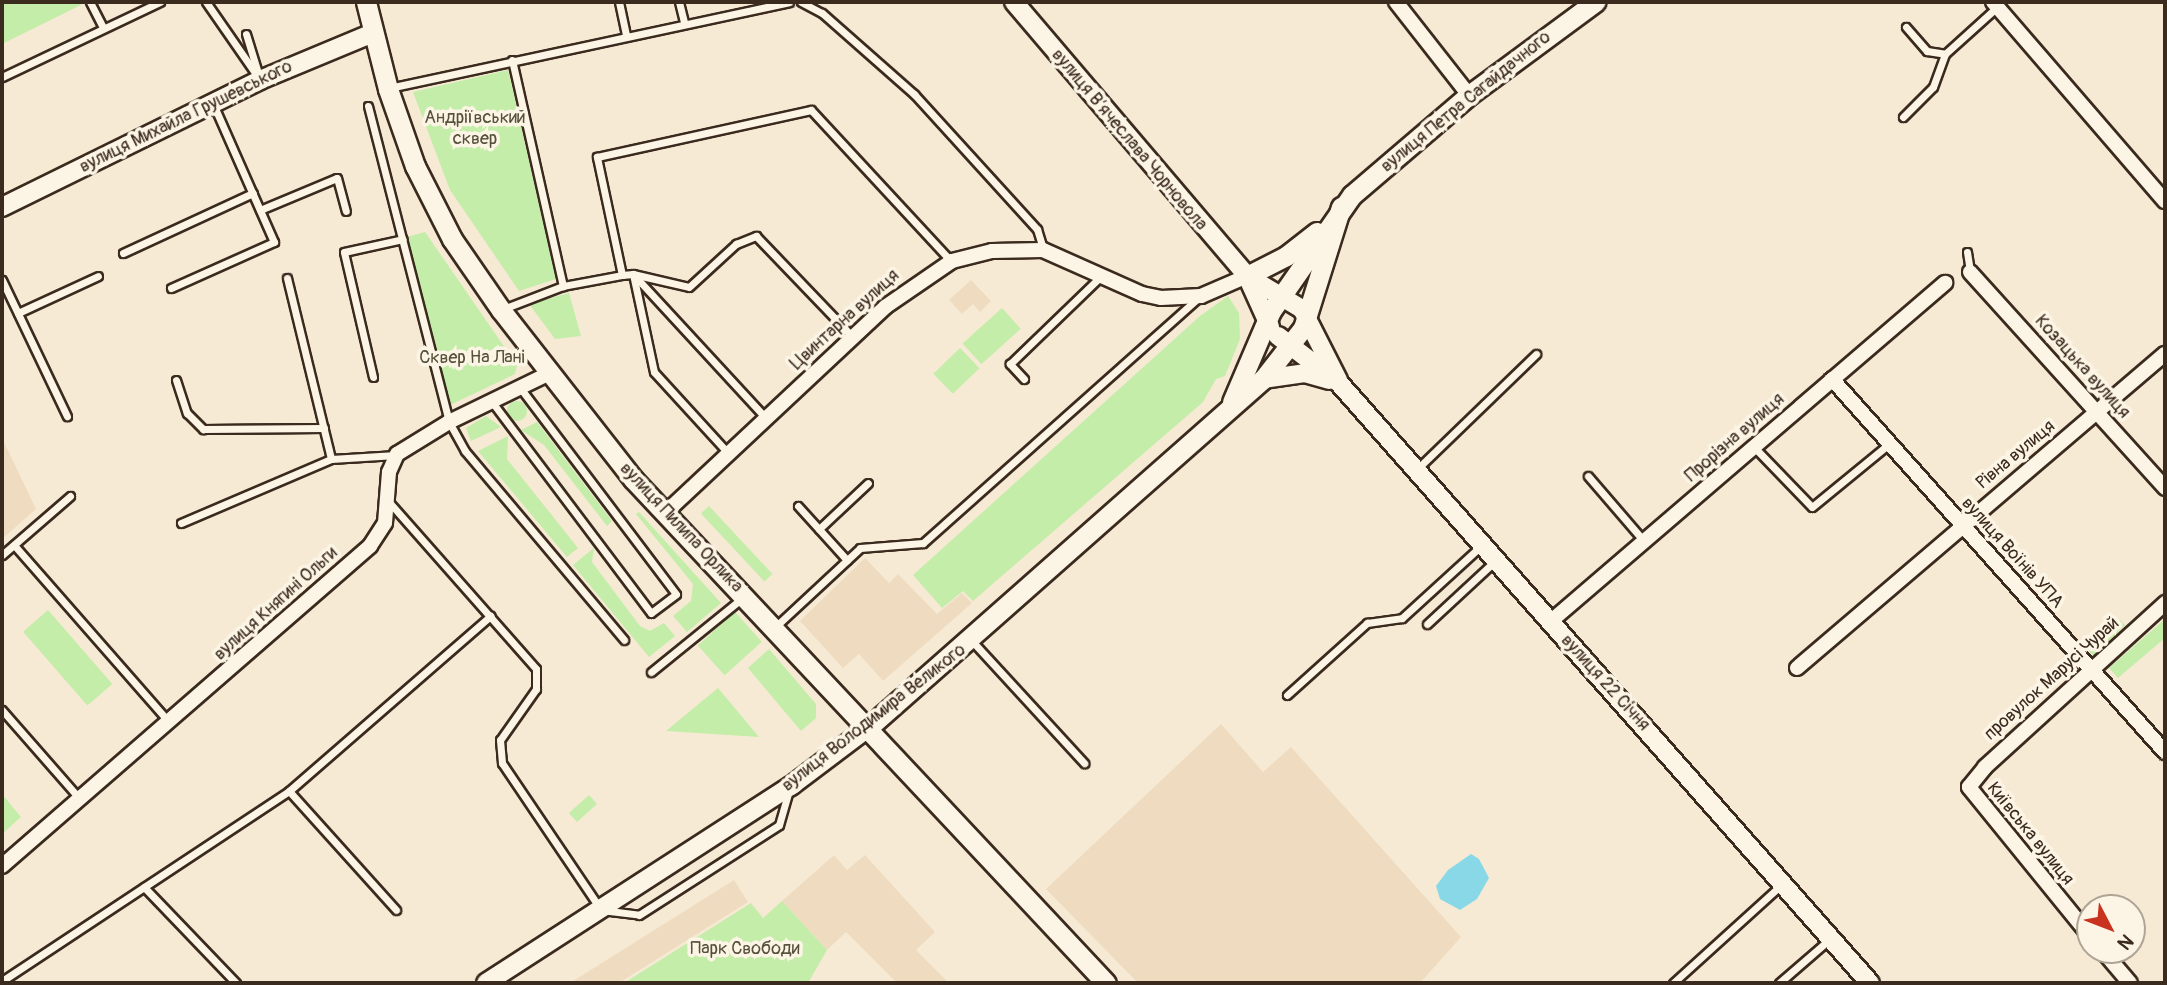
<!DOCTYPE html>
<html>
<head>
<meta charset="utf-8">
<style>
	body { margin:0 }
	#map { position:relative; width:2167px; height:985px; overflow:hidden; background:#f6ead4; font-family:Pangolin,sans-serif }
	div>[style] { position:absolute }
	.built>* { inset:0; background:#efdcc0 }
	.green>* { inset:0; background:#c3eda9; transform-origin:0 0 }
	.round { border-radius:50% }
	.water>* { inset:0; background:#89d8e7 }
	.roads { filter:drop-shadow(2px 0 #3b2a1e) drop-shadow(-2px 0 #3b2a1e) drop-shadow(0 2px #3b2a1e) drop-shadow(0 -2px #3b2a1e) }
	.service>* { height:7px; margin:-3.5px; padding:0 3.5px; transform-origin:3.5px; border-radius:3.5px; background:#fcf5e5 }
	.minor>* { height:14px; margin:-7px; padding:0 7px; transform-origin:7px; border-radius:7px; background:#fcf5e5 }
	.tertiary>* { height:18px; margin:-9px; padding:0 9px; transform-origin:9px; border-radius:9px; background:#fcf5e5 }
	.secondary>* { height:19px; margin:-9.5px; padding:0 9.5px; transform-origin:9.5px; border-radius:9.5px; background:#fcf5e5 }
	span { translate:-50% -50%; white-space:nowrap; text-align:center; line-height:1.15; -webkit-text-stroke:7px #fcf5e5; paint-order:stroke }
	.street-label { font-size:18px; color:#3b2a1e }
	.park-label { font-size:18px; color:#56513a }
	.frame { position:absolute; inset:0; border:4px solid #3b2a1e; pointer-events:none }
	.north { position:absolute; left:2076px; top:894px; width:70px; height:70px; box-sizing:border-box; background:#fcf5e5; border:2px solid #afa495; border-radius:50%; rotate:132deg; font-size:19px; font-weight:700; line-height:28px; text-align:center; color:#3b2a1e }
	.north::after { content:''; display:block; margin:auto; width:24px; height:32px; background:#c8321e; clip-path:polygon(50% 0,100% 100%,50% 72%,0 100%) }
</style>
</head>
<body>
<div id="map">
	<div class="built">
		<i style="clip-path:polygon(971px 280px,991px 301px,980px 312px,973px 304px,962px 314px,949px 300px)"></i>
		<i style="clip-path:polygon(2px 438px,36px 509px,2px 539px)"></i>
		<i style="clip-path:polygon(865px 558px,889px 583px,898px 574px,937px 614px,962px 593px,972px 603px,883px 681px,859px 654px,843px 668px,800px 621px)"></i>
		<i style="clip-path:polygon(1221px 724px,1263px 772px,1291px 747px,1461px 937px,1420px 983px,1138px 983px,1046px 889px)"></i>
		<i style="clip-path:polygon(834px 855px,847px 870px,865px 855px,935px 932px,916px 950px,949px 983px,897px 983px,846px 932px,827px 950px,782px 901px)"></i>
		<i style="clip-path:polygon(734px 880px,748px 902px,619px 983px,570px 983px)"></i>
	</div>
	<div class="green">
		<i style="clip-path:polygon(2px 2px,79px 2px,81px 5px,2px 44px)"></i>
		<i style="clip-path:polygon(508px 70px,556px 279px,519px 291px,450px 190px,413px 92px)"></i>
		<i style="clip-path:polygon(425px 232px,517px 365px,515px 374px,450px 405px,407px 237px)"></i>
		<i style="clip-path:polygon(569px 293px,581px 336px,555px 339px,529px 304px)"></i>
		<i style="clip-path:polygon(1228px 296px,1239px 313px,1240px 339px,1225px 376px,1216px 379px,1203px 402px,973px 601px,963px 591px,942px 608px,913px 575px,1200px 316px)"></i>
		<i style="left:1002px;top:308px;width:28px;height:53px;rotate:48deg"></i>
		<i style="left:960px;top:348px;width:28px;height:37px;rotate:46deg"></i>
		<i class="round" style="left:507px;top:401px;width:20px;height:20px"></i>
		<i style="clip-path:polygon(486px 416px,501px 427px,471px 441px,466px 428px)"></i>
		<i style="clip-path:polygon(537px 422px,612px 521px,607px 526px,544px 445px,521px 430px)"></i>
		<i style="clip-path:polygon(508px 436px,507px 459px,578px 548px,567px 557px,478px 451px)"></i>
		<i style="left:709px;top:506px;width:93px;height:11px;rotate:47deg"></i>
		<i style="clip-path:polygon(639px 512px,721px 603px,687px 632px,673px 616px,691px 601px,693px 584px,636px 514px)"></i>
		<i style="clip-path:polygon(594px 548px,592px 562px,640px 626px,650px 631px,664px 623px,675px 636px,649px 657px,573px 565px)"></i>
		<i style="left:48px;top:610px;width:98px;height:33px;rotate:49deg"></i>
		<i style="left:735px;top:612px;width:40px;height:50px;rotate:48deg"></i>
		<i style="clip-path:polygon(2165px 619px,2165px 638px,2118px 678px,2109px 668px)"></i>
		<i style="left:2120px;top:620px;width:7px;height:44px;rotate:45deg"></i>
		<i style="clip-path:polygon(769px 649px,816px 704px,816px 718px,801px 731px,748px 668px)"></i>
		<i style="clip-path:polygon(718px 688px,759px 737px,666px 731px)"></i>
		<i style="clip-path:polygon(2px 794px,21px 817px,2px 834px)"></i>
		<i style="left:589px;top:795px;width:12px;height:27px;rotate:48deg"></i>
		<i style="clip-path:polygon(782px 901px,827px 950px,808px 983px,624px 983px,751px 903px,763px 918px)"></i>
	</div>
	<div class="water">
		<i style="clip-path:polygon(1471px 854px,1479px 859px,1489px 878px,1477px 899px,1460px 910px,1440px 899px,1436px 886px,1448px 870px)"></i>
	</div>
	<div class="roads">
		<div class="service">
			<i style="left:90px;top:2px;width:28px;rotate:63deg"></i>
			<i style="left:206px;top:2px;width:95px;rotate:55.3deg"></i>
			<i style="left:619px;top:2px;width:33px;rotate:78deg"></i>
			<i style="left:679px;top:2px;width:21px;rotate:76deg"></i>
			<i style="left:801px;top:2px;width:24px;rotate:28deg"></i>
			<i style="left:822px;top:13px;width:123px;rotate:41.4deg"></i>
			<i style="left:914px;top:94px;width:183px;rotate:47.7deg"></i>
			<i style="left:1037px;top:229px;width:21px;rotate:73deg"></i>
			<i style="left:1906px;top:27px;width:32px;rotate:49deg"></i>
			<i style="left:1927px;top:51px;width:18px;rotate:9deg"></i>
			<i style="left:246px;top:34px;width:41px;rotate:72.9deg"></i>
			<i style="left:512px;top:60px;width:232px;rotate:77.3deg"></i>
			<i style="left:2px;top:77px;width:175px;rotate:-25.4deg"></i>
			<i style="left:389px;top:88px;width:409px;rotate:-12.1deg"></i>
			<i style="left:368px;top:106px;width:326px;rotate:75.6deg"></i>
			<i style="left:449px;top:422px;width:33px;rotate:61deg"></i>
			<i style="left:465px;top:451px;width:247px;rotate:49.9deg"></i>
			<i style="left:1903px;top:117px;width:42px;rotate:-45deg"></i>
			<i style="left:1933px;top:87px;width:35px;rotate:-70deg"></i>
			<i style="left:1945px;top:54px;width:70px;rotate:-42.1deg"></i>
			<i style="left:260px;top:210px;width:83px;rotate:-22.6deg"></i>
			<i style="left:337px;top:178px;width:34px;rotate:75deg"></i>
			<i style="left:1967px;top:252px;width:20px;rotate:81deg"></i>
			<i style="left:123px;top:253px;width:143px;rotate:-24.8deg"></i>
			<i style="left:633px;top:274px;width:57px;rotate:13.1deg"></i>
			<i style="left:689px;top:287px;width:64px;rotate:-42.5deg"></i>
			<i style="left:736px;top:244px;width:22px;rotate:-22deg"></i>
			<i style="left:756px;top:236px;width:139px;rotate:46.2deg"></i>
			<i style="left:633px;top:274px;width:196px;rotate:47.3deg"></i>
			<i style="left:287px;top:278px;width:186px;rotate:76.3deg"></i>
			<i style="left:331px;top:459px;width:65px;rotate:-3.5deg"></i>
			<i style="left:2px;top:280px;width:151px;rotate:64.5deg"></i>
			<i style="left:171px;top:288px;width:113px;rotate:-24.1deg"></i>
			<i style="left:274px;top:242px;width:151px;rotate:-113.8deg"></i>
			<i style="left:503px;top:309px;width:64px;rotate:-21deg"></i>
			<i style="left:563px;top:286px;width:60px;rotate:-10.6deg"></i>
			<i style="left:18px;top:313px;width:88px;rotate:-24.8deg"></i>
			<i style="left:373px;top:377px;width:128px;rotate:-103.1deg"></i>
			<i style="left:344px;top:252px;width:60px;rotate:-12.4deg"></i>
			<i style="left:1024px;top:379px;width:21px;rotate:-133deg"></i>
			<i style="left:1010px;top:364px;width:127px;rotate:-44deg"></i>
			<i style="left:176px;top:380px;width:35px;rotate:72deg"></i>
			<i style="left:187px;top:413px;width:23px;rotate:45deg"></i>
			<i style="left:203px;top:429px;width:121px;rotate:-0.5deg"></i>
			<i style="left:492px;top:402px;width:264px;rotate:53deg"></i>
			<i style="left:651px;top:613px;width:31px;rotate:-37deg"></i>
			<i style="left:676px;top:594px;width:258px;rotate:-127.1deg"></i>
			<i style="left:1754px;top:447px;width:83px;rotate:46deg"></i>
			<i style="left:1812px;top:507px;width:99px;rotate:-39.3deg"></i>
			<i style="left:729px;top:454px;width:111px;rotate:-132.4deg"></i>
			<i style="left:654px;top:372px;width:100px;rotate:-102.1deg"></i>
			<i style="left:633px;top:274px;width:11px;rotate:175deg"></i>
			<i style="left:622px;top:275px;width:121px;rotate:-102deg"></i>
			<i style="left:597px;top:157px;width:219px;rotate:-12.4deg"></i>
			<i style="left:811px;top:110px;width:206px;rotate:47.2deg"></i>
			<i style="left:1416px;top:470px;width:167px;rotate:-44deg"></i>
			<i style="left:1588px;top:476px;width:86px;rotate:49.3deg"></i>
			<i style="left:389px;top:502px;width:222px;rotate:48.6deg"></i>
			<i style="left:536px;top:669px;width:20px;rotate:90deg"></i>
			<i style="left:536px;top:689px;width:62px;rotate:125.2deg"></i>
			<i style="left:500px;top:740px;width:23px;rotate:85deg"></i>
			<i style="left:502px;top:763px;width:177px;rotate:56deg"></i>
			<i style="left:601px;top:910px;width:38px;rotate:7deg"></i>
			<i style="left:639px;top:915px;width:166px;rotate:-32.7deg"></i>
			<i style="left:779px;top:825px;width:35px;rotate:-74deg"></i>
			<i style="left:798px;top:506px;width:73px;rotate:47.8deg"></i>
			<i style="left:181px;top:523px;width:163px;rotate:-23.1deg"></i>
			<i style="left:819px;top:529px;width:67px;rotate:-43.2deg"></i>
			<i style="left:14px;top:545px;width:235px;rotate:48.8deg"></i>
			<i style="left:2px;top:555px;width:90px;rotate:-40.9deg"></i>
			<i style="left:1427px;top:624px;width:93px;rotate:-42.8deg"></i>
			<i style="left:774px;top:628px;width:117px;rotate:-42.9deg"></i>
			<i style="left:860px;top:548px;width:63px;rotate:-4.5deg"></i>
			<i style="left:923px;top:543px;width:367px;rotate:-41.7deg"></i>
			<i style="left:972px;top:641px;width:166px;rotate:47.4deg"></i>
			<i style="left:651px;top:672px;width:116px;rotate:-39deg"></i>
			<i style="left:1287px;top:695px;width:108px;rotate:-42deg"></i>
			<i style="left:1367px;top:623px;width:35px;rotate:-8deg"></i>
			<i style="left:1402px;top:618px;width:108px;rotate:-42.4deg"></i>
			<i style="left:2px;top:710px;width:118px;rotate:48.8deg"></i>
			<i style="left:289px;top:791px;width:160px;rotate:48deg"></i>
			<i style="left:144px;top:887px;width:133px;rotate:46.2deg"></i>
			<i style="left:2px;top:981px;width:344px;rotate:-33.5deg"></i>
			<i style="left:289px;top:791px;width:267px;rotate:-41deg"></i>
			<i style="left:1673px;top:983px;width:147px;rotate:-42.2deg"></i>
			<i style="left:1779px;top:983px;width:67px;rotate:-40.8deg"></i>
		</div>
		<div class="minor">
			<i style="left:1396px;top:2px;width:118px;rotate:51.9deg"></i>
			<i style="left:1993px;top:2px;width:263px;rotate:49.2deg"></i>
			<i style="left:1970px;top:272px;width:291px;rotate:47.9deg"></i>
			<i style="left:1832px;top:379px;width:500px;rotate:48.24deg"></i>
			<i style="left:665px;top:513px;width:301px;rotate:-43.1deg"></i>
			<i style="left:885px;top:307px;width:81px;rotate:-34.5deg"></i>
			<i style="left:952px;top:261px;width:41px;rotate:-14deg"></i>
			<i style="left:992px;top:251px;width:51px;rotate:-1.1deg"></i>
			<i style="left:1043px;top:250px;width:108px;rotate:24deg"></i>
			<i style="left:1142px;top:294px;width:19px;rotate:12deg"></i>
			<i style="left:1161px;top:298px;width:40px;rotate:-2.9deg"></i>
			<i style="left:1201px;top:296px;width:50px;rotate:-23.5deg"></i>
			<i style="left:1550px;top:622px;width:521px;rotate:-40.64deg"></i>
			<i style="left:1797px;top:668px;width:484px;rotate:-40.5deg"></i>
			<i style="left:2px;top:866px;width:488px;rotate:-41deg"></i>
			<i style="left:370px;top:546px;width:27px;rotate:-57deg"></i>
			<i style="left:385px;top:523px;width:51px;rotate:-85.5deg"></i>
			<i style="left:389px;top:472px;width:20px;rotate:-66deg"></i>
			<i style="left:397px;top:454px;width:61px;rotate:-31.6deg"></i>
			<i style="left:449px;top:422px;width:112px;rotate:-25.9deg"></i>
			<i style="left:2090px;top:936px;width:192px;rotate:-129.1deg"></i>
			<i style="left:1969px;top:787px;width:26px;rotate:-51deg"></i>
			<i style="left:1985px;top:767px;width:244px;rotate:-42.3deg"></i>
			<i style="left:2102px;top:950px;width:43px;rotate:49.7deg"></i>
		</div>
		<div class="tertiary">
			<i style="left:1014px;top:2px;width:360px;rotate:49.6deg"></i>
			<i style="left:1247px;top:276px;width:56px;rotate:65.7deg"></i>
			<i style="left:2px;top:207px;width:288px;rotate:-26.2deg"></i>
			<i style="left:260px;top:80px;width:122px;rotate:-22.6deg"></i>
			<i style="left:1247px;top:276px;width:64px;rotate:31deg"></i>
			<i style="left:1302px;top:309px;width:80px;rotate:63.1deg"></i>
			<i style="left:1278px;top:336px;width:77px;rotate:37.6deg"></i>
			<i style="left:1339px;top:383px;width:801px;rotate:48.49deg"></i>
			<i style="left:1263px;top:379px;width:42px;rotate:-8.1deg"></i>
			<i style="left:1305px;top:373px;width:25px;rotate:16deg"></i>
			<i style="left:486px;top:983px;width:363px;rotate:-32.9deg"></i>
			<i style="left:791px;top:786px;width:98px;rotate:-37.1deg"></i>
		</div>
		<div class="secondary">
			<i style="left:366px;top:2px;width:90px;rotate:75.8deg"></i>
			<i style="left:388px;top:89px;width:82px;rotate:70.7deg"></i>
			<i style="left:415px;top:166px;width:82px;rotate:63.1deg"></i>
			<i style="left:452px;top:239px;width:86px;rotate:55.4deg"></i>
			<i style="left:501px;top:310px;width:214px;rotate:52deg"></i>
			<i style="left:633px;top:479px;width:691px;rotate:46.82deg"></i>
			<i style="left:1247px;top:276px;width:44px;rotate:-27.1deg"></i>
			<i style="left:1286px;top:256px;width:39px;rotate:-38deg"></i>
			<i style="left:1232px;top:402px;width:99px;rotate:-66.8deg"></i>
			<i style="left:1271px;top:311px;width:141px;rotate:-55.1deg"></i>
			<i style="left:1352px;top:195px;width:154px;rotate:-40.5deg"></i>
			<i style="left:1469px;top:95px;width:157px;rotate:-36.4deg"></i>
			<i style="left:869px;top:727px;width:526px;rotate:-41.45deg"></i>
			<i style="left:1263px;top:379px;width:65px;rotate:-51.9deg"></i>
			<i style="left:1303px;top:328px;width:127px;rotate:-72.6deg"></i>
		</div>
	</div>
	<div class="street-label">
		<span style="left:1466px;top:102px;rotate:-39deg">вулиця Петра Сагайдачного</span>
		<span style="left:186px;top:117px;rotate:-26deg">вулиця Михайла Грушевського</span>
		<span style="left:1129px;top:140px;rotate:50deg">вулиця Вʼячеслава Чорновола</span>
		<span style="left:845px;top:320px;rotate:-42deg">Цвинтарна вулиця</span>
		<span style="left:2082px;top:367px;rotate:48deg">Козацька вулиця</span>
		<span style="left:1735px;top:438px;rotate:-41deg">Прорізна вулиця</span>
		<span style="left:2016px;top:455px;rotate:-40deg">Рівна вулиця</span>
		<span style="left:681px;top:528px;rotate:47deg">вулиця Пилипа Орлика</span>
		<span style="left:2012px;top:553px;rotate:48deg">вулиця Воїнів УПА</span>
		<span style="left:276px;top:604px;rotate:-42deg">вулиця Княгині Ольги</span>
		<span style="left:2052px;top:679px;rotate:-42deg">провулок Марусі Чурай</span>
		<span style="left:1605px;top:683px;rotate:48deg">вулиця 22 Січня</span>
		<span style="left:874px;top:718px;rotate:-38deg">вулиця Володимира Великого</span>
		<span style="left:2030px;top:834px;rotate:51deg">Київська вулиця</span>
	</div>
	<div class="park-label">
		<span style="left:475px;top:129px">Андріївський<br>сквер</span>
		<span style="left:472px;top:358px">Сквер На Лані</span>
		<span style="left:745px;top:949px">Парк Свободи</span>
	</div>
	<div class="frame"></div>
	<div class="north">N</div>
</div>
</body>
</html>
